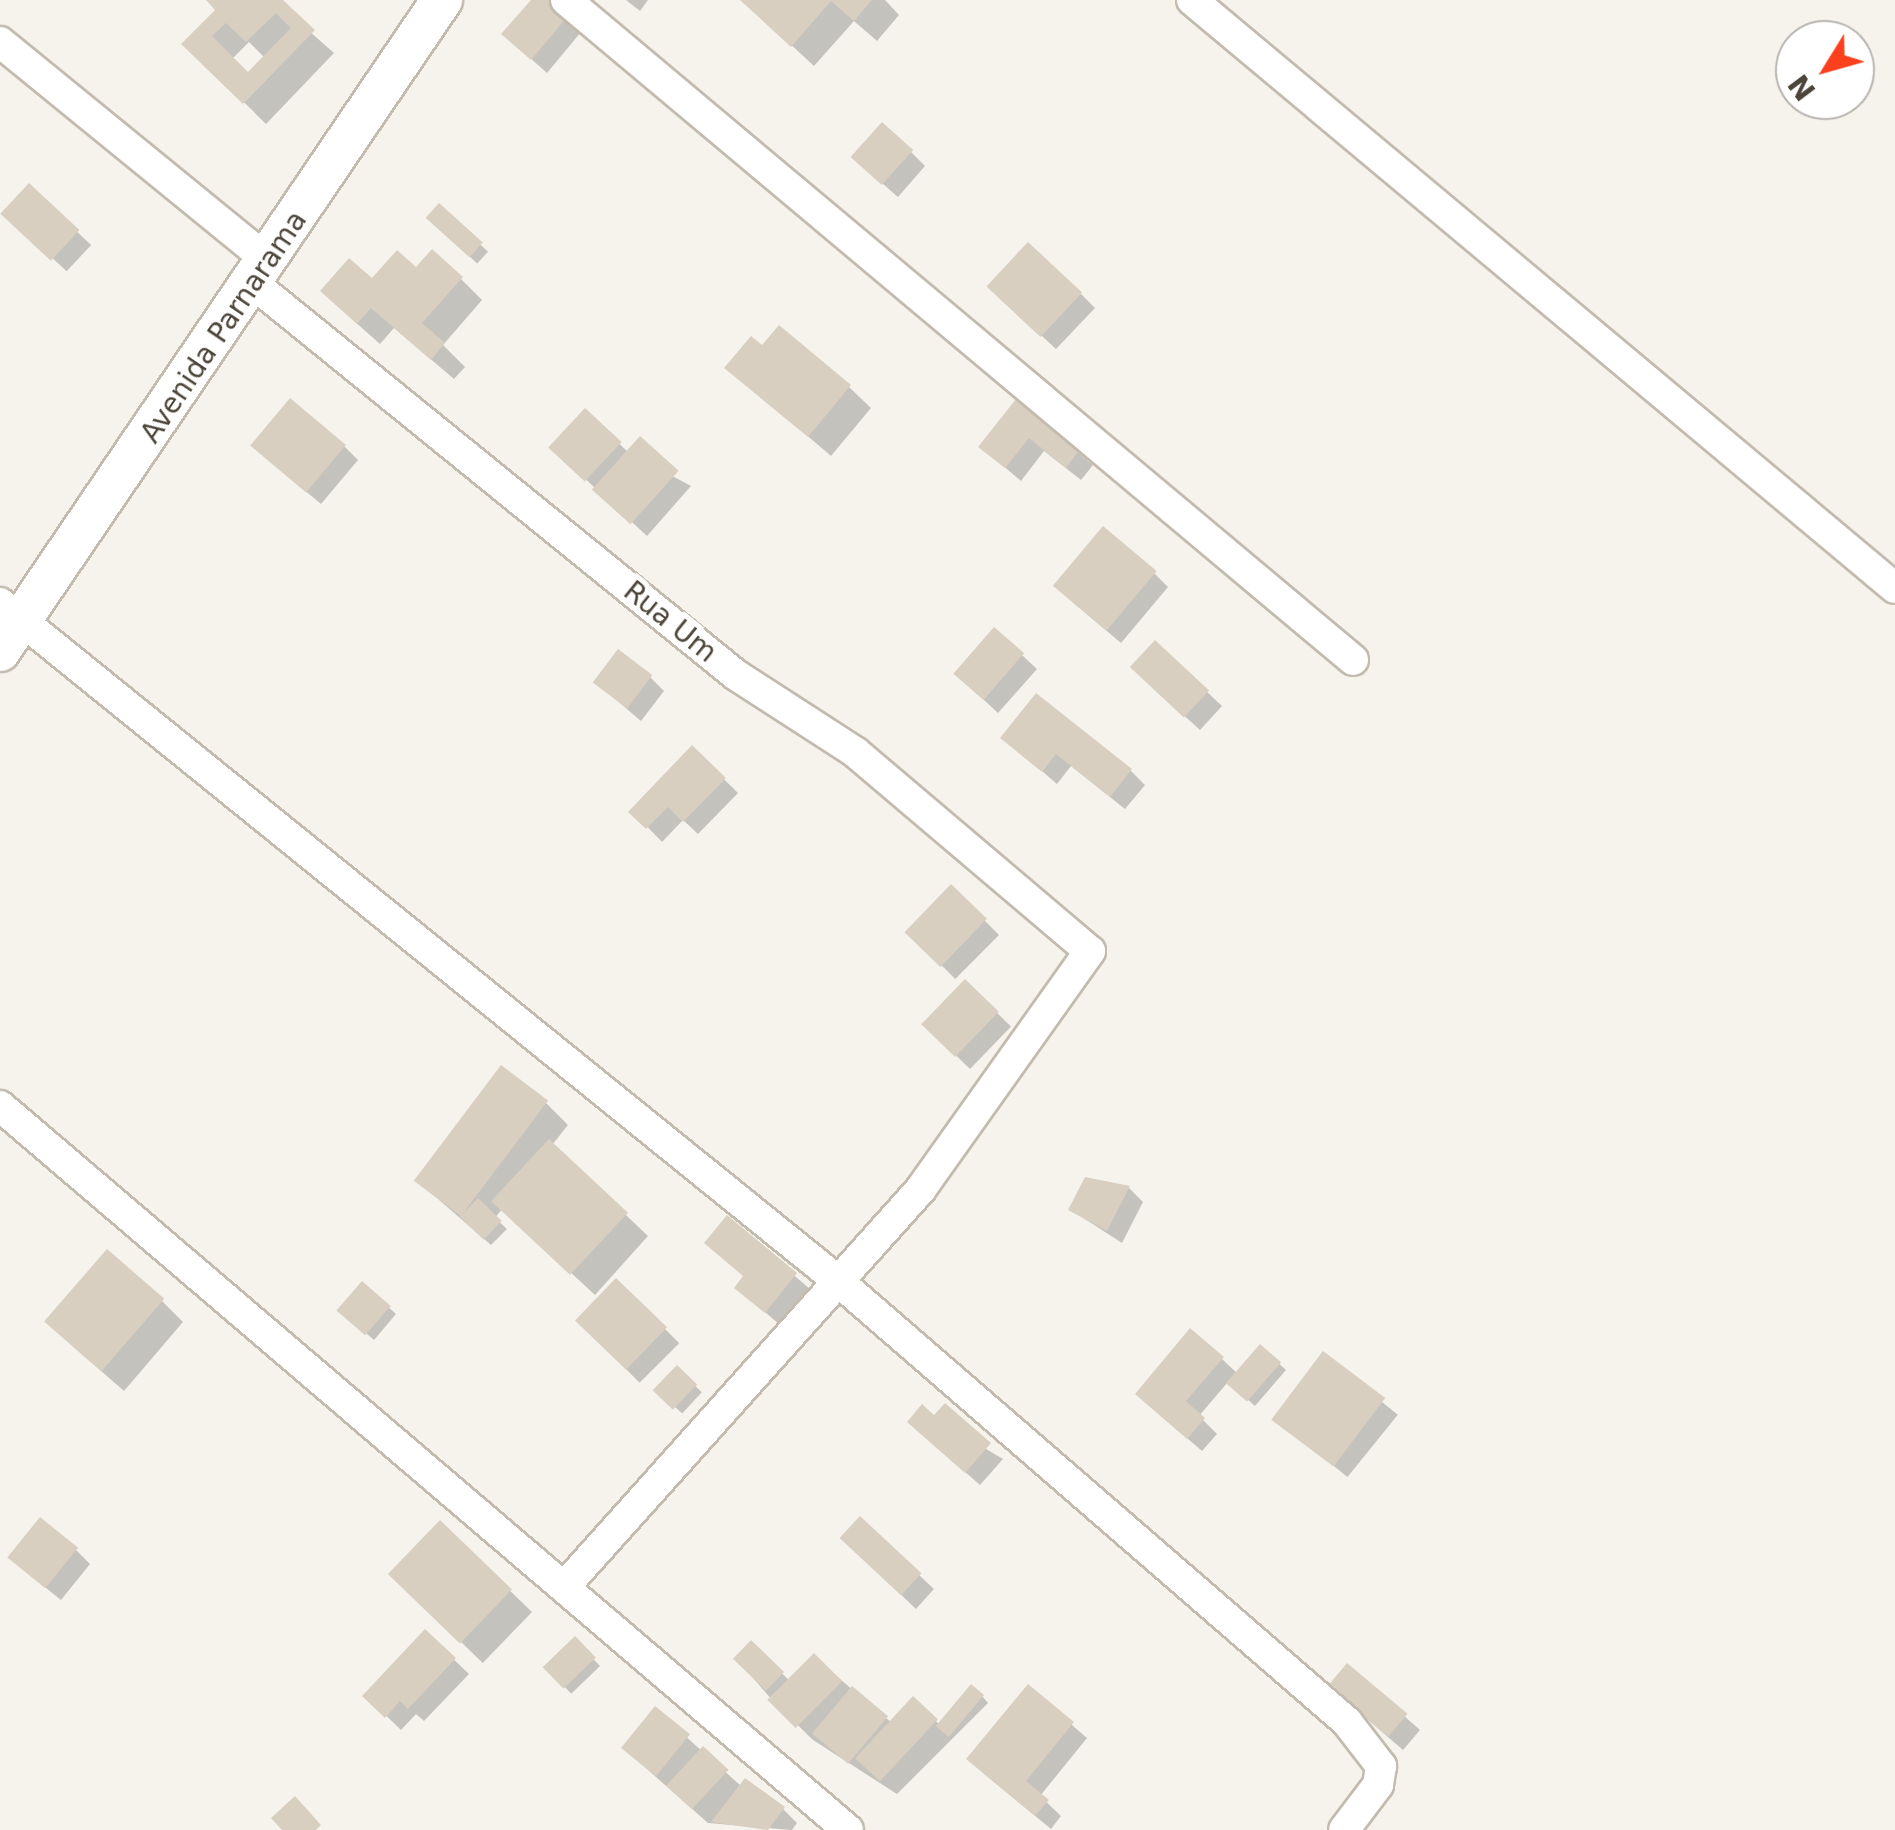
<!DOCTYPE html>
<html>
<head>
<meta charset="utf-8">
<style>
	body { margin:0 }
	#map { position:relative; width:1895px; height:1830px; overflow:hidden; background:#f6f3ec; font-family:"DejaVu Sans",sans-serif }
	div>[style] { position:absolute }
	.shadow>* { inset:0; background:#0003; transform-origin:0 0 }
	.building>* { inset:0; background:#d8cfc1; transform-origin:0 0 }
	.roads { filter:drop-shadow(2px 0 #c2bbae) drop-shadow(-2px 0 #c2bbae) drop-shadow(0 2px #c2bbae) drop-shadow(0 -2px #c2bbae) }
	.minor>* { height:30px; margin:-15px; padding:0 15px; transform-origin:15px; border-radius:15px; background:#fff }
	.tertiary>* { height:40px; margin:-20px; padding:0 20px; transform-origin:20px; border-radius:20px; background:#fff }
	span { translate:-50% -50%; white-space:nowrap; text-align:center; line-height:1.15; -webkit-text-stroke:10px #fff; paint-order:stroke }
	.street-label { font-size:28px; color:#4b4439 }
	.north { position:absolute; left:1775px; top:20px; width:100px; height:100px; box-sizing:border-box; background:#fff; border:2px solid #b7b4b0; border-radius:50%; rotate:233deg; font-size:28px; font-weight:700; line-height:40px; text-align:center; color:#4b4439 }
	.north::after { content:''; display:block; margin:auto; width:35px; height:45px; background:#fc3f1d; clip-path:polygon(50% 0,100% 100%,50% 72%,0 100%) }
</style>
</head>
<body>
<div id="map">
	<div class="shadow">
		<i style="clip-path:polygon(evenodd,209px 0,274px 0,334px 53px,266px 124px,185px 44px,219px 10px,209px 0,249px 42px,265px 58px,248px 75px,232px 59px,249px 42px)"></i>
		<i style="clip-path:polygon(534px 0,581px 32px,547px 73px,519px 48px)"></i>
		<i style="clip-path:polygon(626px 0,648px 0,640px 11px)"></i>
		<i style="clip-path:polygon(743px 0,885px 0,899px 15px,877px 41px,854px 21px,814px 66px)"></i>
		<i style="clip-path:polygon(911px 152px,925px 166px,898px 197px,868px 171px)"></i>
		<i style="left:29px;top:187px;width:85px;height:36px;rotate:43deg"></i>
		<i style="left:439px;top:206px;width:67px;height:16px;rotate:43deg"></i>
		<i style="clip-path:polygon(416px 270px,461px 279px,482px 300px,443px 345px,465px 367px,454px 379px,394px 328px,380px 344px,345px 313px,373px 281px)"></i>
		<i style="clip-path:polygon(1081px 294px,1095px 308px,1056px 349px,1004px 301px)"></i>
		<i style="clip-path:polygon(763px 348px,849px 387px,871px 408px,831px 456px,728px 368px)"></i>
		<i style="clip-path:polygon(1017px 402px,1093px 465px,1081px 480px,1044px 451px,1021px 481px,981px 447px)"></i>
		<i style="clip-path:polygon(585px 411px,629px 453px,691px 486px,647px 536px,566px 461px)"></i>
		<i style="clip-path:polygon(344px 446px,358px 460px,321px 504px,267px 459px)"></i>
		<i style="clip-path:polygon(1154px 573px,1168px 587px,1121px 643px,1069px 599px)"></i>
		<i style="clip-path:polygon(995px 630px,1037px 669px,998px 713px,970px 687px)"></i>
		<i style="clip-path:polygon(1155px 643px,1222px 706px,1200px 730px,1146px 681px)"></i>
		<i style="clip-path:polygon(650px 677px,664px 691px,641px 721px,595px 682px)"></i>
		<i style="clip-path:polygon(1004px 738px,1131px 771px,1145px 785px,1125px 809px,1071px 766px,1057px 784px)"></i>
		<i style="clip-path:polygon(693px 749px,738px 793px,698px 834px,683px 820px,662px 842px,632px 811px)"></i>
		<i style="left:951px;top:887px;width:68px;height:62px;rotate:45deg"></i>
		<i style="left:965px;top:982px;width:64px;height:59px;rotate:44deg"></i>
		<i style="clip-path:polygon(546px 1103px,568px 1125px,552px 1145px,648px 1236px,595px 1295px,502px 1209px,495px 1218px,507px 1229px,491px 1245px,415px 1179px)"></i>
		<i style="clip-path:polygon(1086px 1180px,1129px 1188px,1143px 1202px,1122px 1243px,1071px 1210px)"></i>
		<i style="clip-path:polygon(727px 1218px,810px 1289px,780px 1325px,737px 1288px,745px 1277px)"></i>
		<i style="left:617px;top:1281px;width:88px;height:56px;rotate:45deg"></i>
		<i style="clip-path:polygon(362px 1284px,396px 1314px,374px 1340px,346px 1316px)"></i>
		<i style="clip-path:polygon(162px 1301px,183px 1322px,124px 1391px,69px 1343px)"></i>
		<i style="clip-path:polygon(1261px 1347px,1286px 1370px,1255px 1406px,1228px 1382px,1199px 1416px,1217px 1434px,1202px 1451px,1152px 1408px,1222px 1359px,1238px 1374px)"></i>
		<i style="left:1324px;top:1355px;width:95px;height:80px;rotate:39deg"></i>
		<i style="left:677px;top:1369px;width:34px;height:29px;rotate:43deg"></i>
		<i style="clip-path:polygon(934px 1418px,1003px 1459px,980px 1485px,924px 1436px)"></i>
		<i style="clip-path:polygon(860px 1520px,934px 1589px,916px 1609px,856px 1552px)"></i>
		<i style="left:440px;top:1523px;width:128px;height:71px;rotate:44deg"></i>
		<i style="clip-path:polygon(76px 1550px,90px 1564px,61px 1600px,25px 1571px)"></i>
		<i style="clip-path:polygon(425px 1632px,469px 1674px,424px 1721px,416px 1714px,401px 1730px,366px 1696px)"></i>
		<i style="left:575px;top:1640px;width:36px;height:40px;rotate:46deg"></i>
		<i style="clip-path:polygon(751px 1644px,790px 1681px,814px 1657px,892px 1723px,913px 1700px,940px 1725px,982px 1696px,988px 1703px,897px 1794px,813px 1740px,772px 1700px,737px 1659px)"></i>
		<i style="clip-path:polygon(1347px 1666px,1420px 1730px,1403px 1750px,1345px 1700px)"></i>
		<i style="clip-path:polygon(1029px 1688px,1087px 1738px,1040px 1796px,1061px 1816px,1051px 1829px,983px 1773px)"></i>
		<i style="clip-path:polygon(655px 1709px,741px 1786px,783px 1809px,797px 1823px,792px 1830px,708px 1823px,639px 1762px)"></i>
	</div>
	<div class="building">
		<i style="clip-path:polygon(evenodd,206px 0,283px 0,315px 30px,243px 104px,181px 44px,215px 10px,206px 0,276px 13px,291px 28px,248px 72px,212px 36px,226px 23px,246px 42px,276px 13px)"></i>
		<i style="clip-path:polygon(531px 0,550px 0,568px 16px,531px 60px,501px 34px)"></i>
		<i style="clip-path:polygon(740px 0,872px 0,854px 21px,831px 1px,791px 47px)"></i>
		<i style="left:882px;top:122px;width:42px;height:47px;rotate:42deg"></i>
		<i style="left:29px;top:183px;width:69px;height:42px;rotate:43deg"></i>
		<i style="left:439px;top:203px;width:59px;height:20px;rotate:42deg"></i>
		<i style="left:1028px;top:242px;width:74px;height:61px;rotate:43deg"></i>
		<i style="clip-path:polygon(432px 249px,463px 277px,422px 323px,445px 343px,431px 360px,371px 308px,357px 324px,320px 291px,349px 258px,372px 278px,397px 250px,416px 267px)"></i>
		<i style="clip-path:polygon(779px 325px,851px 385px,808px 437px,724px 368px,751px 336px,762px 345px)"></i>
		<i style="left:290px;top:398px;width:73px;height:62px;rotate:40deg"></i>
		<i style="clip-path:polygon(1016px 399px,1080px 449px,1066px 468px,1029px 438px,1005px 468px,978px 447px)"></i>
		<i style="left:585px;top:408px;width:50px;height:54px;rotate:43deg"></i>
		<i style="left:640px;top:436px;width:52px;height:72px;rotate:42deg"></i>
		<i style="left:1103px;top:526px;width:70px;height:78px;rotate:40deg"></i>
		<i style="left:994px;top:627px;width:40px;height:62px;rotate:41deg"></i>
		<i style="left:1155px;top:640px;width:74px;height:37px;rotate:43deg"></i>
		<i style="left:618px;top:649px;width:43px;height:42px;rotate:37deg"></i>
		<i style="clip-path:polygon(1036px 693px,1132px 769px,1110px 797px,1056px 754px,1042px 772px,1000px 738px)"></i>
		<i style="clip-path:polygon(692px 745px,726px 778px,683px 822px,668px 807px,646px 829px,628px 812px)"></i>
		<i style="left:951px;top:884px;width:50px;height:67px;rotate:44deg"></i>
		<i style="left:965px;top:979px;width:47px;height:63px;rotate:44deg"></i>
		<i style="left:501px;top:1065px;width:59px;height:145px;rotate:37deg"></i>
		<i style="left:549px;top:1139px;width:108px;height:85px;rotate:43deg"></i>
		<i style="clip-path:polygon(1085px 1177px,1130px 1186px,1107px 1231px,1068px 1210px)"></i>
		<i style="left:478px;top:1198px;width:33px;height:26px;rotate:44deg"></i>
		<i style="clip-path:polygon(727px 1215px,797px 1273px,765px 1313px,734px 1288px,743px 1276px,704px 1243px)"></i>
		<i style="left:107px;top:1249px;width:76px;height:96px;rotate:41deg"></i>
		<i style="left:616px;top:1278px;width:71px;height:59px;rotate:44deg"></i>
		<i style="left:362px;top:1281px;width:38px;height:39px;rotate:41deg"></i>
		<i style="clip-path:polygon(1190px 1328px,1224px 1357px,1186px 1401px,1205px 1418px,1187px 1439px,1135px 1394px)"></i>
		<i style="left:1260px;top:1344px;width:28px;height:52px;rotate:41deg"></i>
		<i style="left:1323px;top:1351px;width:78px;height:86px;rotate:37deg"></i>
		<i style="left:677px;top:1365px;width:28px;height:35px;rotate:44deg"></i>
		<i style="clip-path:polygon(945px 1403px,991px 1443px,965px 1473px,907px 1422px,922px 1404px,934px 1415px)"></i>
		<i style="left:860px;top:1516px;width:84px;height:30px;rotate:43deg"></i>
		<i style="left:40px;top:1517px;width:49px;height:52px;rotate:39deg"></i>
		<i style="left:440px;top:1520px;width:100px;height:75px;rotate:44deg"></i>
		<i style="clip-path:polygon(425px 1629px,456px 1658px,408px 1709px,400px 1701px,385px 1718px,362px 1696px)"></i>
		<i style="left:575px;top:1636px;width:30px;height:45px;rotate:46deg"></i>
		<i style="left:751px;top:1640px;width:46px;height:26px;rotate:44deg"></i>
		<i style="left:814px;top:1653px;width:40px;height:66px;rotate:45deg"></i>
		<i style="left:1347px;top:1663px;width:79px;height:30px;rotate:40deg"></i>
		<i style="left:971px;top:1684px;width:17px;height:55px;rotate:40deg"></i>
		<i style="clip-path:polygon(1028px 1684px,1074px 1722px,1026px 1781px,1049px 1800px,1035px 1816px,966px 1759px)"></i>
		<i style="left:852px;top:1686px;width:47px;height:62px;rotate:40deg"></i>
		<i style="left:913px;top:1696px;width:34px;height:85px;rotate:43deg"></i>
		<i style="left:655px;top:1706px;width:45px;height:54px;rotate:39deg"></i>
		<i style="left:703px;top:1746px;width:35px;height:54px;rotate:43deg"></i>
		<i style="clip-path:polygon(745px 1778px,785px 1807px,768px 1830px,711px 1822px)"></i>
		<i style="clip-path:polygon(295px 1796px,321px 1825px,316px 1830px,282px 1830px,271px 1818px)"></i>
	</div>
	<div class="roads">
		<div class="minor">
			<i style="left:566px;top:0;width:1027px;rotate:39.98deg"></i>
			<i style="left:1192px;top:0;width:916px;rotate:39.91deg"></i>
			<i style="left:0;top:42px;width:348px;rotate:39.2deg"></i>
			<i style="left:255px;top:285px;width:619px;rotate:39.04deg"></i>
			<i style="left:736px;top:675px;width:142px;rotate:32.9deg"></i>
			<i style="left:855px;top:752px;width:308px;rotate:40.3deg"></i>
			<i style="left:1090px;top:951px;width:292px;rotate:125.4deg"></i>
			<i style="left:921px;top:1189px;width:533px;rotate:131.88deg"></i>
			<i style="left:0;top:603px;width:1077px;rotate:38.97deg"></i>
			<i style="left:837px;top:1280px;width:675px;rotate:40.91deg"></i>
			<i style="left:1347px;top:1722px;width:56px;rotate:52.3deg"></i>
			<i style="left:1381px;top:1766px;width:19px;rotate:99deg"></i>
			<i style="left:1378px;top:1785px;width:56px;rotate:127.1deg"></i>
			<i style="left:0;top:1106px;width:1115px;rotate:40.49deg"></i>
		</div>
		<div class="tertiary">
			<i style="left:0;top:651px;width:787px;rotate:-55.83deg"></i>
		</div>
	</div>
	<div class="street-label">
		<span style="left:224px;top:327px;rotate:-56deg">Avenida Parnarama</span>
		<span style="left:670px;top:622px;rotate:39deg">Rua Um</span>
	</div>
	<div class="north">N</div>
</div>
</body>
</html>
